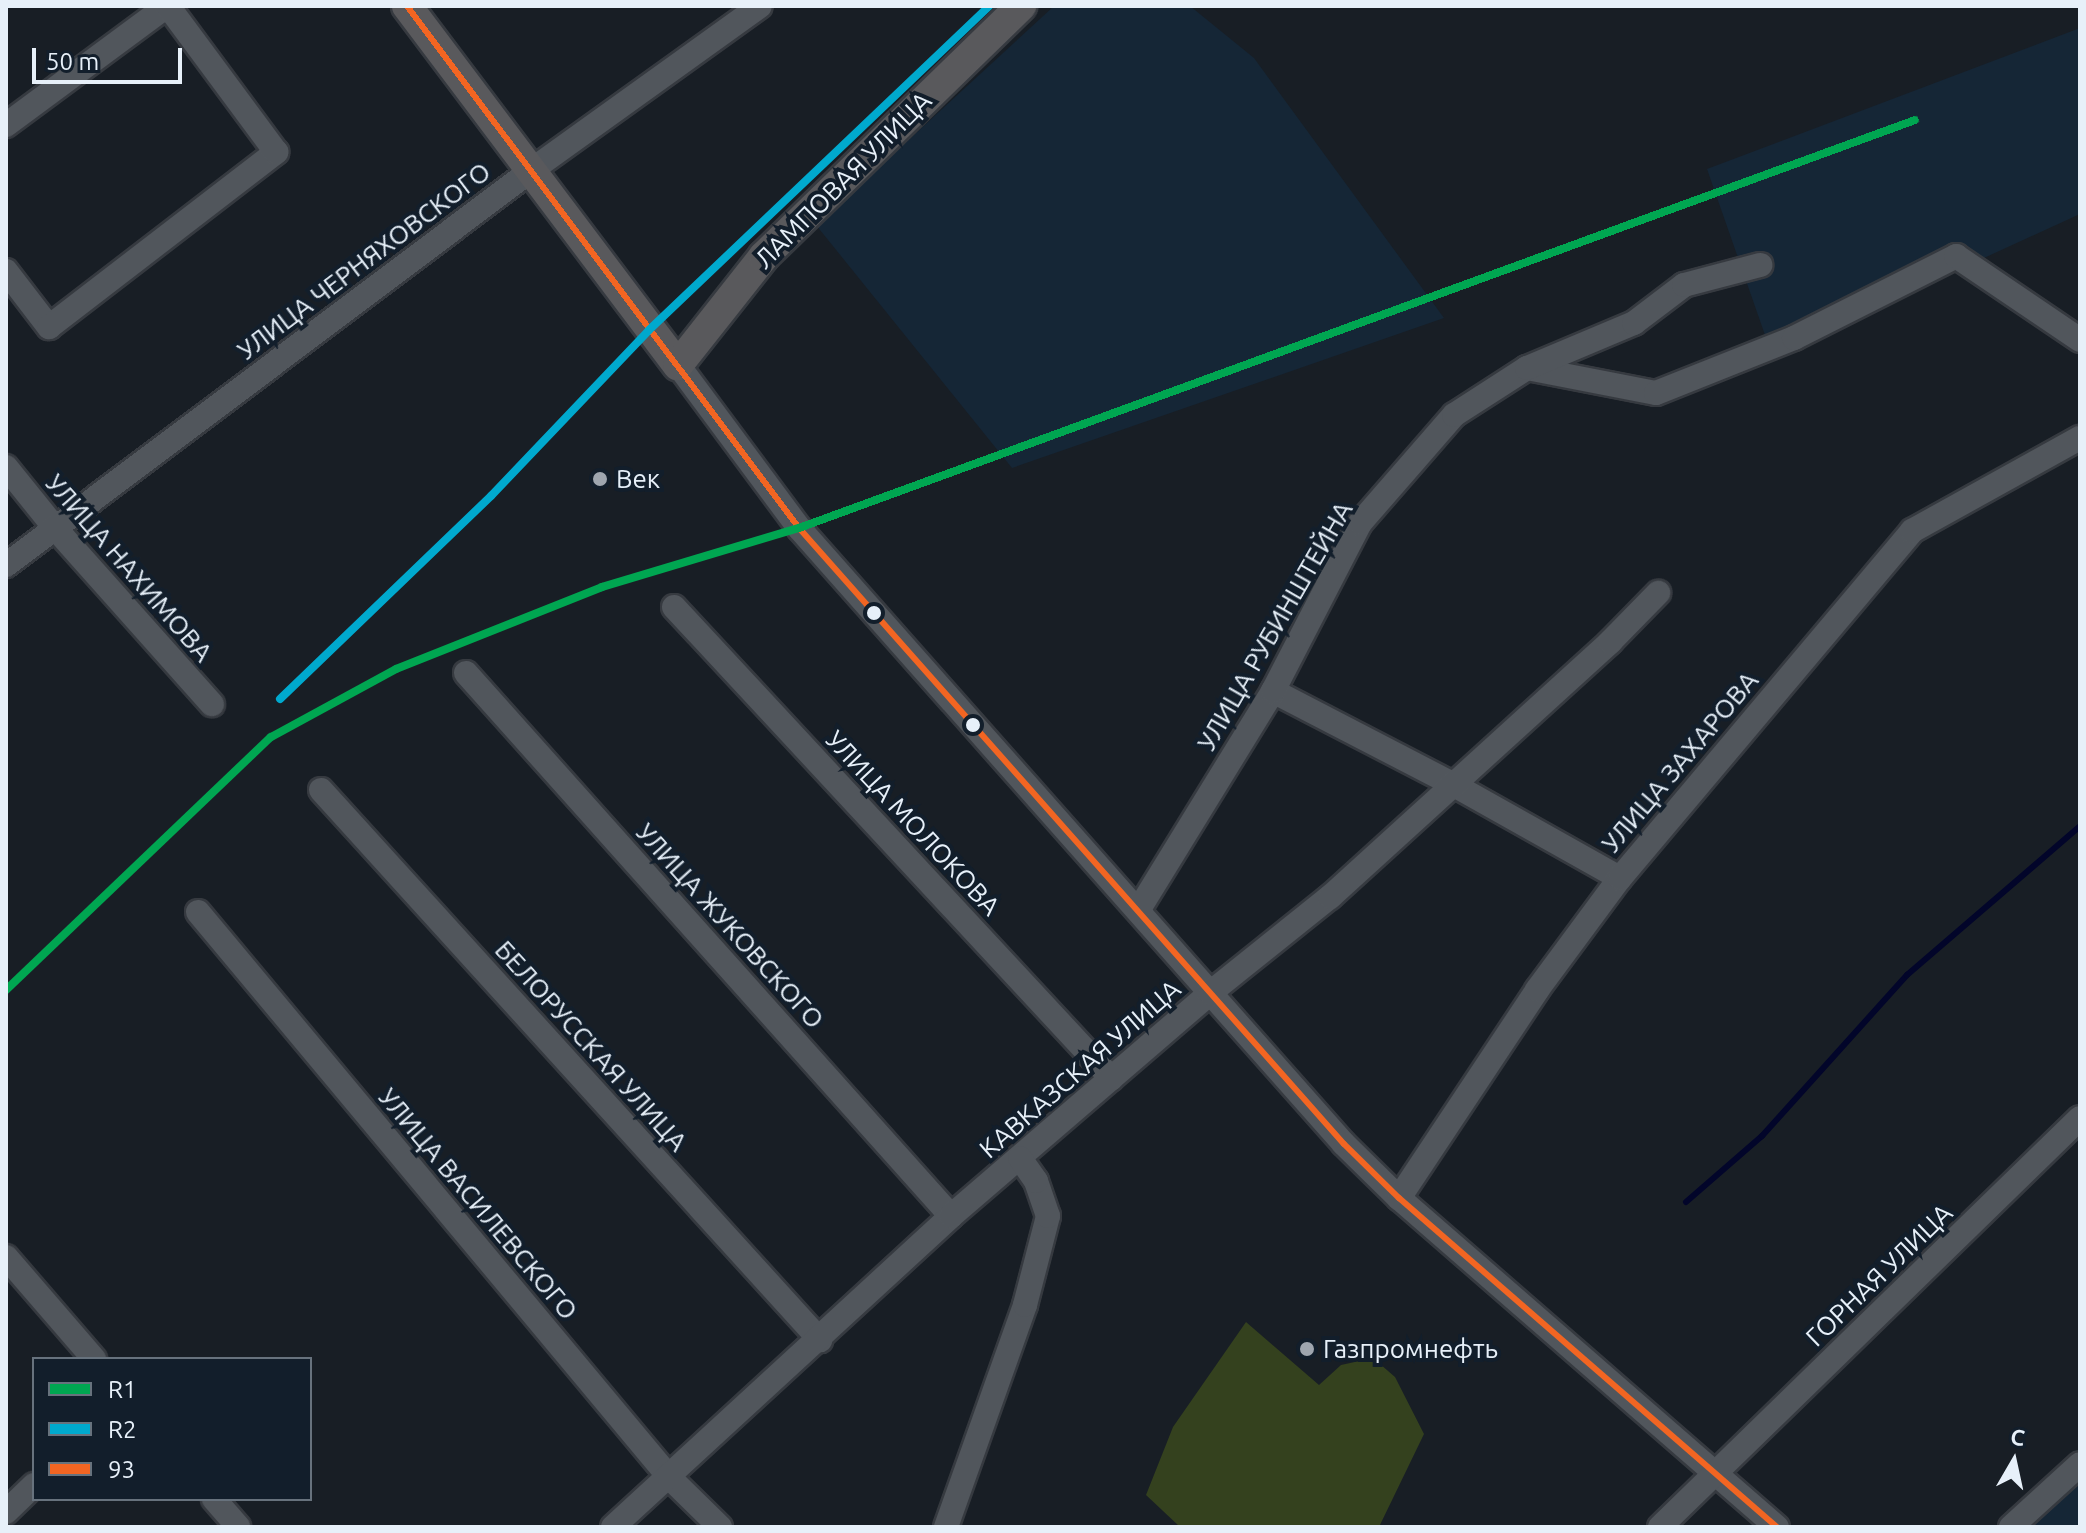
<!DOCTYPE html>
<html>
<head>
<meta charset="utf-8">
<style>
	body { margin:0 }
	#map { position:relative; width:2086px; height:1533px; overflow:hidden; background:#181e25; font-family:Ubuntu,sans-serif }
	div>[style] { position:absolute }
	.built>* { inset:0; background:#152636 }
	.green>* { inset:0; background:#34411e }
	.stream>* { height:6px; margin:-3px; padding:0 3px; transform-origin:3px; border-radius:3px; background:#02052a }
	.roads { filter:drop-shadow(2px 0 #363a40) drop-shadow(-2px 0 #363a40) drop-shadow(0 2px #363a40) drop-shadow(0 -2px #363a40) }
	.minor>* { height:24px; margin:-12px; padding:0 12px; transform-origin:12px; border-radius:12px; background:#51565c }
	.major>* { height:30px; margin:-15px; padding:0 15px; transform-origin:15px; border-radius:15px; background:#59595c }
	.bus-1>* { height:6px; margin:-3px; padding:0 3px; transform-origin:3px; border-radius:3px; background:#f26522 }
	.rail-1>* { height:8px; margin:-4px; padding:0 4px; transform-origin:4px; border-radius:4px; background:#00a651 }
	.rail-2>* { height:8px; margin:-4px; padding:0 4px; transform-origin:4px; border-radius:4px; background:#00a9ce }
	.dots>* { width:22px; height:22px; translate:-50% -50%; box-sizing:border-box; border:4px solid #121e2b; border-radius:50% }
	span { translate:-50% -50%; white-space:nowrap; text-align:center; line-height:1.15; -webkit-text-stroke:8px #121e2b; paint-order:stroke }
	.street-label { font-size:26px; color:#e7f0f9 }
	.poi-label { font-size:26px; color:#e7f0f9 }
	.left { translate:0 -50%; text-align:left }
	.frame { position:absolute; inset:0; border:8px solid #e7f0f9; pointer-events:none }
	.legend { position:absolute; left:32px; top:1357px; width:280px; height:144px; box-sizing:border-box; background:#121e2b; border:2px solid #67727d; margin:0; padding:10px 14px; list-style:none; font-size:24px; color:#e7f0f9 }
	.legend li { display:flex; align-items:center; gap:16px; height:40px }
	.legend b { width:40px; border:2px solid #67727d }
	.north { position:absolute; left:1974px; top:1421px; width:80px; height:80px; -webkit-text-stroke:6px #121e2b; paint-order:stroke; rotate:9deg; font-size:22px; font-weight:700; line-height:32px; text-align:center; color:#e7f0f9 }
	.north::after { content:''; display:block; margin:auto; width:28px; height:36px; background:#e7f0f9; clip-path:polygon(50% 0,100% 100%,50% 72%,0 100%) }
	.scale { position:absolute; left:32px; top:48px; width:150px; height:36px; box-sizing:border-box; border:4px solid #e7f0f9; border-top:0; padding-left:10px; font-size:24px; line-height:28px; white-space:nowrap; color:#e7f0f9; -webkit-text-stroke:6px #121e2b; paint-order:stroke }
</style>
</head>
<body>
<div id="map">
	<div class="built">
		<i style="clip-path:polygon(1054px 6px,1190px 6px,1254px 58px,1444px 318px,1012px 468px,816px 225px)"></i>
		<i style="clip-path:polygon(2080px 28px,2080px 214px,1772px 355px,1707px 169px)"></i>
		<i style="clip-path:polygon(2080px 1480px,2080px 1527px,2030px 1527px)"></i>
	</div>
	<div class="green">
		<i style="clip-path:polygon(1246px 1322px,1319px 1385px,1341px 1365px,1373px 1358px,1395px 1377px,1424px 1434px,1379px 1527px,1180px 1527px,1146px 1495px,1173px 1427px)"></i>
	</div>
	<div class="stream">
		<i style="left:1686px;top:1202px;width:101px;rotate:-41deg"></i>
		<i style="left:1762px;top:1136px;width:217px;rotate:-48deg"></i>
		<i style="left:1907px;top:975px;width:228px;rotate:-40.7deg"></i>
	</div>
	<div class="roads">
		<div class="minor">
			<i style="left:6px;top:125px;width:200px;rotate:-36.5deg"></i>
			<i style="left:6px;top:271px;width:71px;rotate:52.5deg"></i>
			<i style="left:49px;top:327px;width:287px;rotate:-37.6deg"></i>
			<i style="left:276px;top:152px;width:182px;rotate:-126.5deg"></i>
			<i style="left:678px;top:365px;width:203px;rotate:53.4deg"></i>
			<i style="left:799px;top:528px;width:822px;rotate:48.5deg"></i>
			<i style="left:1344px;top:1144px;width:77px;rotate:44.5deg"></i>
			<i style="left:1399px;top:1198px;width:501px;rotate:41.04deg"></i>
			<i style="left:1527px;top:368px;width:131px;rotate:11deg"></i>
			<i style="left:1656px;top:393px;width:149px;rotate:-21.7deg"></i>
			<i style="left:1794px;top:338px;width:182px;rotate:-26.8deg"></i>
			<i style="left:1956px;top:256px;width:150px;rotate:34.1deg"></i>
			<i style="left:6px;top:467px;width:78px;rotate:51.2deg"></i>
			<i style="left:55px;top:528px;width:236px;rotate:48.3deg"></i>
			<i style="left:6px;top:565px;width:654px;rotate:-36.92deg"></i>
			<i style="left:529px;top:172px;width:284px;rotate:-35.7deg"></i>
			<i style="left:674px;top:607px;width:643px;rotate:47.14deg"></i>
			<i style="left:466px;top:673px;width:728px;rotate:48.23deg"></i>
			<i style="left:1273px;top:691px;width:204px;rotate:27.4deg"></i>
			<i style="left:1454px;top:785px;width:190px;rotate:29.3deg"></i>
			<i style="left:321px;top:790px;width:743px;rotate:47.78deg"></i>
			<i style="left:1139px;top:909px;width:256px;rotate:-58.4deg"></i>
			<i style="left:1273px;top:691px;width:189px;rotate:-62.6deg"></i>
			<i style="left:1360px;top:523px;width:143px;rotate:-49deg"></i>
			<i style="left:1454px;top:415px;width:87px;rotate:-32.8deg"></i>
			<i style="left:1527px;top:368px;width:116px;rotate:-22.8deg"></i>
			<i style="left:1634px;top:323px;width:63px;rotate:-37.2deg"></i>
			<i style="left:1684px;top:285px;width:79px;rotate:-14.7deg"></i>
			<i style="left:198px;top:912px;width:737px;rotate:50.17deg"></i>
			<i style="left:670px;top:1478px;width:70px;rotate:44.4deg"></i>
			<i style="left:1399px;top:1198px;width:250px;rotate:-56.4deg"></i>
			<i style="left:1537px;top:990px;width:139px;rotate:-53.5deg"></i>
			<i style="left:1620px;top:878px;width:454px;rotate:-49.9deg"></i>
			<i style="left:1912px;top:531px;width:192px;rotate:-29deg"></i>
			<i style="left:6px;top:1257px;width:135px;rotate:49.2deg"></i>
			<i style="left:214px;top:1499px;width:37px;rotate:49deg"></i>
			<i style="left:6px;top:1512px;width:39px;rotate:-44deg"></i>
			<i style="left:613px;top:1527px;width:459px;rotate:-42.6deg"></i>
			<i style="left:951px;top:1216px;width:342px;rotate:-40.7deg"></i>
			<i style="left:1210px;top:993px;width:154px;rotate:-38.7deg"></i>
			<i style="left:1330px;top:897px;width:379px;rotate:-42.3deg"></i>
			<i style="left:1610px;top:642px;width:69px;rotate:-45.6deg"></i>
			<i style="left:946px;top:1527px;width:236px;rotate:-70.4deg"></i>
			<i style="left:1025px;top:1305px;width:92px;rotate:-75.5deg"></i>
			<i style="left:1048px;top:1216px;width:37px;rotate:-109deg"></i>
			<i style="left:1036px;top:1181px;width:28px;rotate:-125deg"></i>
			<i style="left:1660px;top:1527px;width:586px;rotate:-44.24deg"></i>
			<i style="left:2011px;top:1527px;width:93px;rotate:-42.4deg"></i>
		</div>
		<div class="major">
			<i style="left:407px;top:6px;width:450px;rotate:53deg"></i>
			<i style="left:678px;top:365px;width:139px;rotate:-51.7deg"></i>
			<i style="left:764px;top:256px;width:359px;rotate:-44.2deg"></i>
		</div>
	</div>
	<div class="bus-1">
		<i style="left:407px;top:6px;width:653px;rotate:53.09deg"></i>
		<i style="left:799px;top:528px;width:822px;rotate:48.5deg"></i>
		<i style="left:1344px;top:1144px;width:77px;rotate:44.5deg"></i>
		<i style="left:1399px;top:1198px;width:501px;rotate:41.04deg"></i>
	</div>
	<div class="rail-1">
		<i style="left:6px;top:990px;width:366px;rotate:-43.7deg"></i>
		<i style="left:271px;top:737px;width:142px;rotate:-28.5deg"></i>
		<i style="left:396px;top:669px;width:222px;rotate:-21.7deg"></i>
		<i style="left:602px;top:587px;width:206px;rotate:-16.7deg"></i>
		<i style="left:799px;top:528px;width:1188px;rotate:-20.08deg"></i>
	</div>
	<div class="rail-2">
		<i style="left:280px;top:699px;width:293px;rotate:-43.9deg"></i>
		<i style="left:491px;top:496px;width:229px;rotate:-46.4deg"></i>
		<i style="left:649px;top:330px;width:470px;rotate:-43.6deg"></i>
	</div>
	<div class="dots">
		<i style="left:600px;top:479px;background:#9fa6af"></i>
		<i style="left:874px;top:613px;background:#e7f0f9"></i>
		<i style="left:973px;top:725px;background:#e7f0f9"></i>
		<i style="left:1307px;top:1349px;background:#9fa6af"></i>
	</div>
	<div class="street-label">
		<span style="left:843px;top:180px;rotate:-45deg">ЛАМПОВАЯ УЛИЦА</span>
		<span style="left:364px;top:261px;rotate:-37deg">УЛИЦА ЧЕРНЯХОВСКОГО</span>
		<span style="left:129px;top:568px;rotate:49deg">УЛИЦА НАХИМОВА</span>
		<span style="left:1275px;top:626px;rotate:-60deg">УЛИЦА РУБИНШТЕЙНА</span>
		<span style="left:1680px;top:762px;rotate:-50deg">УЛИЦА ЗАХАРОВА</span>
		<span style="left:913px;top:823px;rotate:47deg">УЛИЦА МОЛОКОВА</span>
		<span style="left:730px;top:926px;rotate:48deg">УЛИЦА ЖУКОВСКОГО</span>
		<span style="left:591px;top:1046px;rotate:48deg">БЕЛОРУССКАЯ УЛИЦА</span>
		<span style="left:1080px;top:1069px;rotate:-41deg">КАВКАЗСКАЯ УЛИЦА</span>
		<span style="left:478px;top:1204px;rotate:50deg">УЛИЦА ВАСИЛЕВСКОГО</span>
		<span style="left:1879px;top:1275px;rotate:-44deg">ГОРНАЯ УЛИЦА</span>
	</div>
	<div class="poi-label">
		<span class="left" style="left:616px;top:479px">Век</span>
		<span class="left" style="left:1323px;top:1349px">Газпромнефть</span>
	</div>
	<div class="frame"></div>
	<ul class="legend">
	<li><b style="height:10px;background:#00a651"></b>R1</li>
	<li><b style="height:10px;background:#00a9ce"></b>R2</li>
	<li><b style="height:10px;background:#f26522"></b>93</li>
	</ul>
	<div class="north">С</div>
	<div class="scale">50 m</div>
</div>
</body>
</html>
